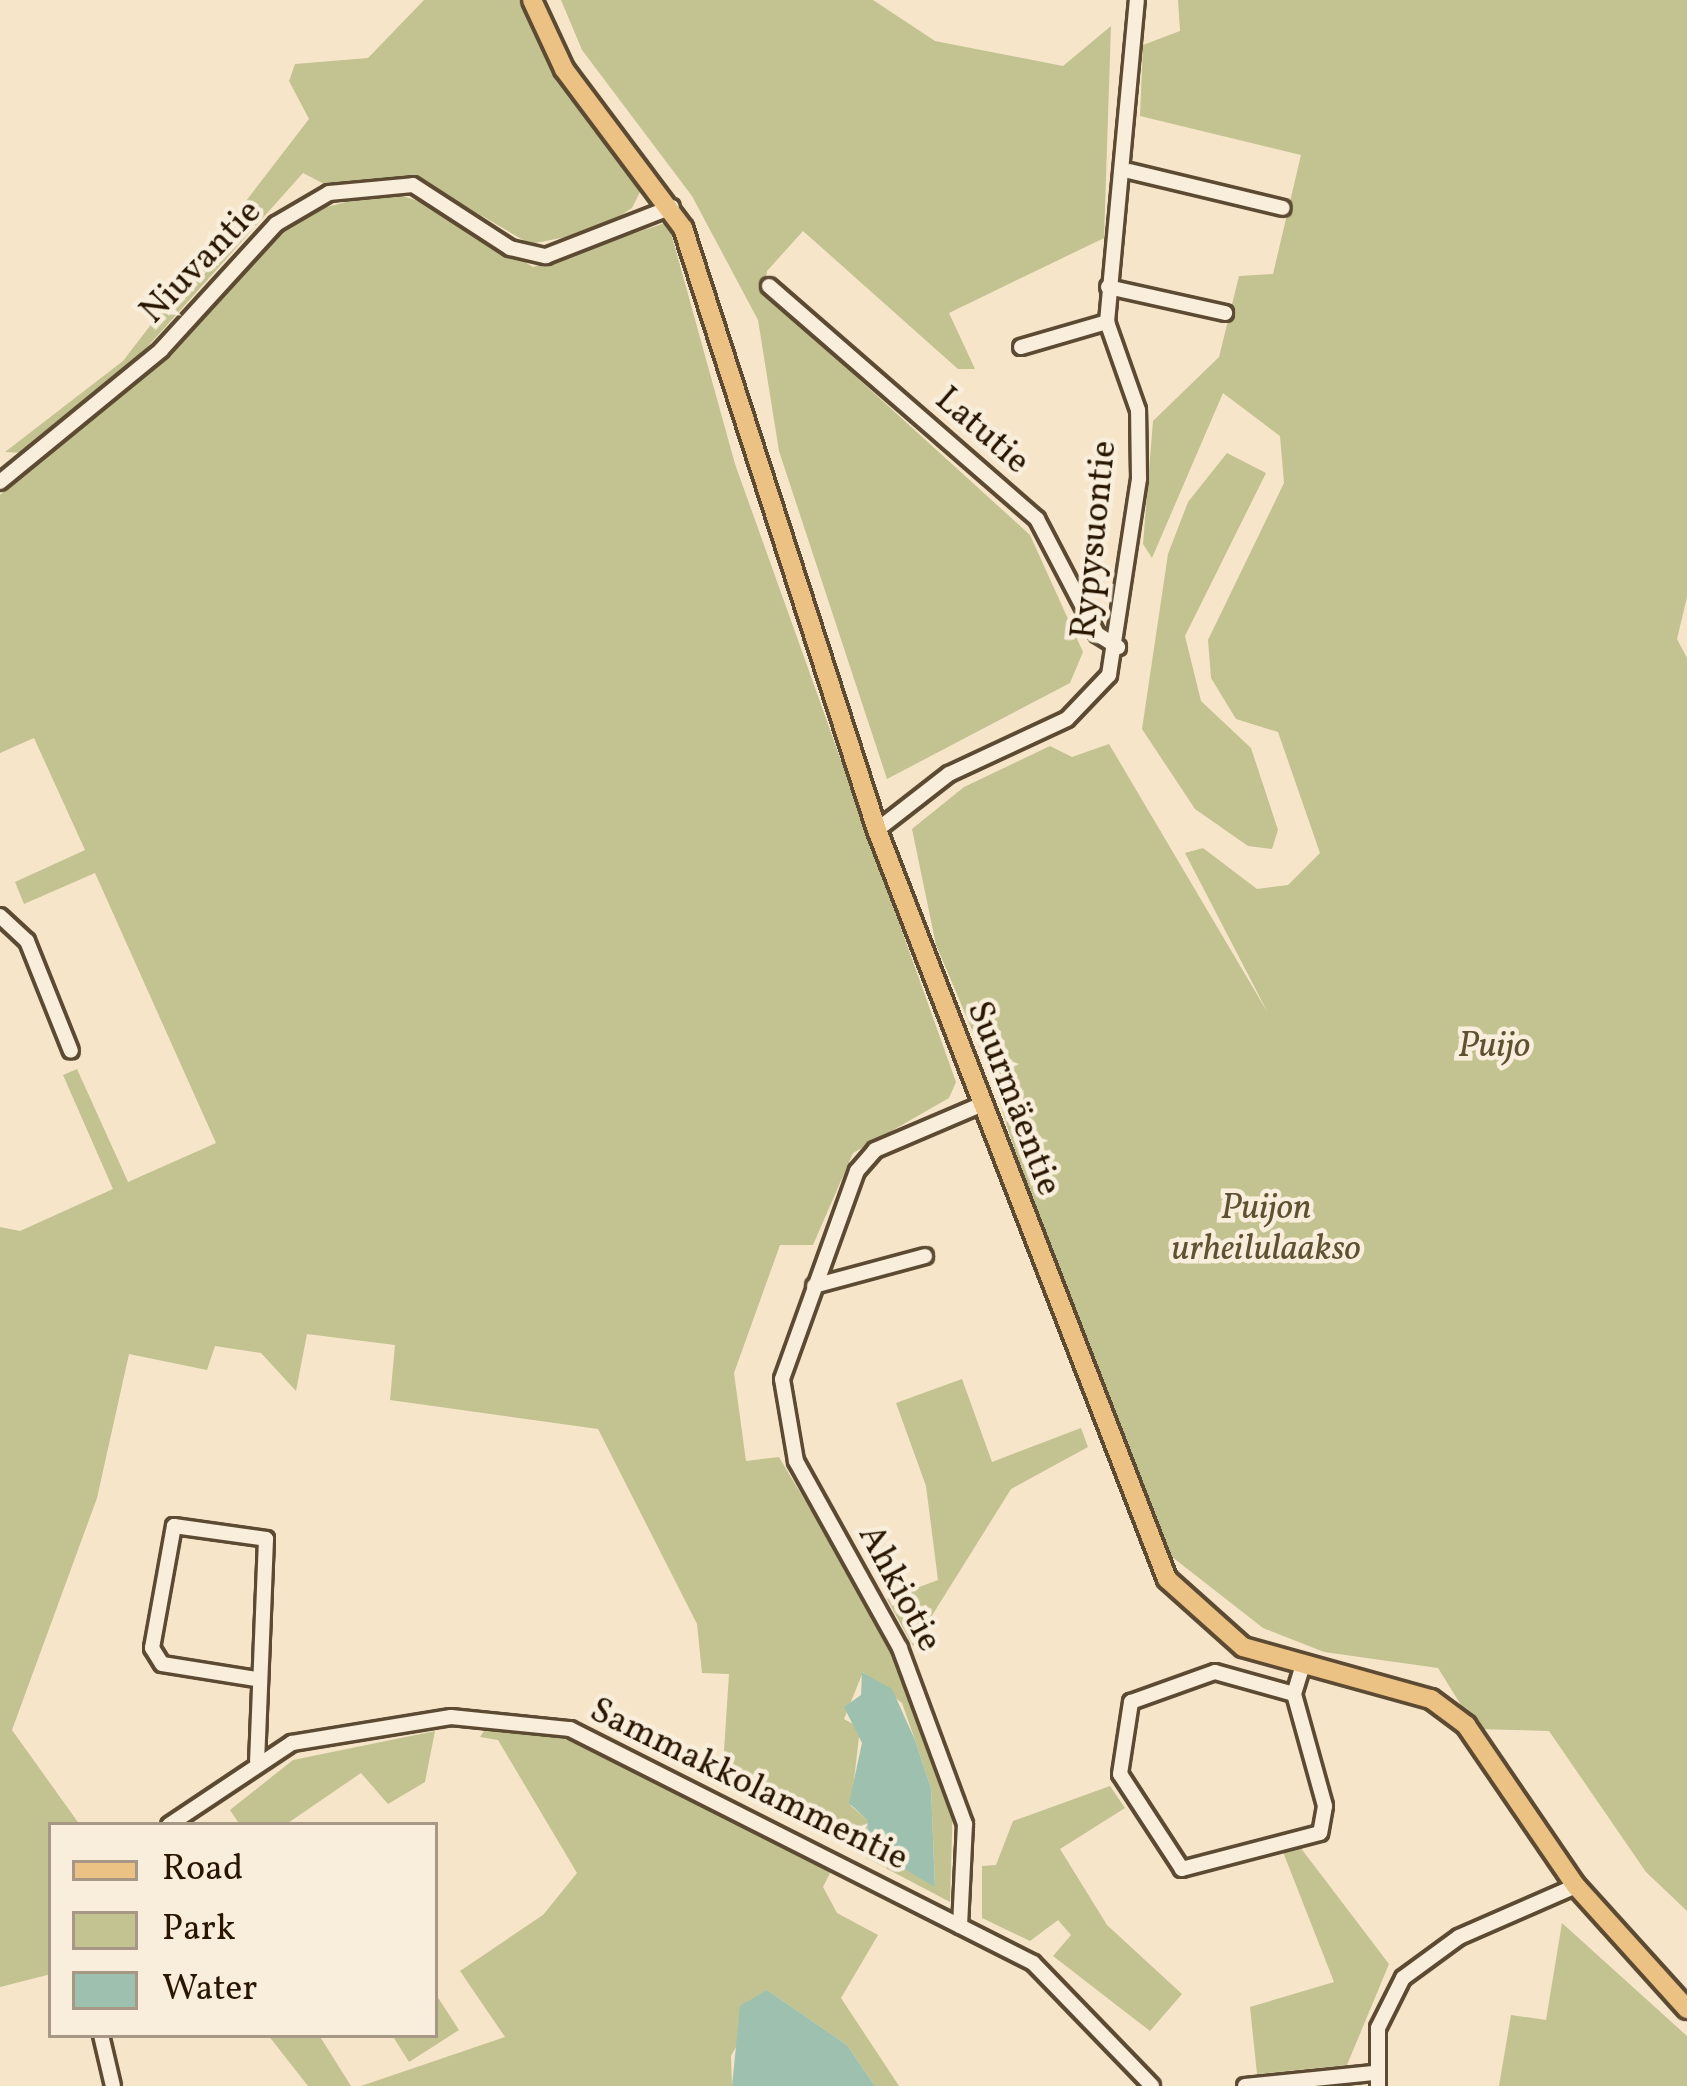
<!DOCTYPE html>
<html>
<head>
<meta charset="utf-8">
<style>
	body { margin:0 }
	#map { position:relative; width:1687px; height:2086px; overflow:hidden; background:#f6e5c9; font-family:Vollkorn,serif }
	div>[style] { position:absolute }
	.green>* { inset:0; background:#c3c291 }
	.water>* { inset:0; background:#9ec0af }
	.roads { filter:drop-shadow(3px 0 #5c4a32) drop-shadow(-3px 0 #5c4a32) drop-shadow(0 3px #5c4a32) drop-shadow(0 -3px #5c4a32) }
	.minor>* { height:14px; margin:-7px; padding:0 7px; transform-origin:7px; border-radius:7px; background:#f9eedc }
	.major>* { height:18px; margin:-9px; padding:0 9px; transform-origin:9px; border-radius:9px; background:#ebc284 }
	span { translate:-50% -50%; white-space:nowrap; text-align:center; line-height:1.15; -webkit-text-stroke:9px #f9eedc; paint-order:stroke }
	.street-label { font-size:36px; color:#291600 }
	.park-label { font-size:36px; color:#5f5233; font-style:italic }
	.legend { position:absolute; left:48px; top:1822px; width:390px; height:216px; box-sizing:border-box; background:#f9eedc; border:3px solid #a69884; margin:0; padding:15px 21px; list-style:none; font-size:36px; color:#291600 }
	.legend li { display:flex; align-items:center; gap:24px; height:60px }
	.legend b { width:60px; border:3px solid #a69884 }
</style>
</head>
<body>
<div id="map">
	<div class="green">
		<i style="clip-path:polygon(424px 0,522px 0,553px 70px,631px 169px,641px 190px,632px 208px,597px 231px,530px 244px,422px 181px,326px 185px,303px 173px,117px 381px,23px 453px,5px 452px,123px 361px,309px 119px,289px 81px,295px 64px,368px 58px)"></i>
		<i style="clip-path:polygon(561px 0,873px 0,935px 41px,1063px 66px,1111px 26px,1104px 238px,949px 313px,975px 369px,958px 369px,803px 231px,767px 271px,764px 293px,1030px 535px,1083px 652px,1070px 683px,887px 779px,779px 451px,758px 320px,692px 196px,582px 50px)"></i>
		<i style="clip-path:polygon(1178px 0,1687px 0,1687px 597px,1677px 639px,1687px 658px,1687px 1911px,1646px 1872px,1549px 1731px,1476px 1729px,1438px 1668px,1324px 1652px,1263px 1628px,1167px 1553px,1071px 1329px,990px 1072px,936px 945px,912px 829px,964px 787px,1050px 746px,1072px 757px,1109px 744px,1268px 1013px,1185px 853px,1203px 848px,1257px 889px,1288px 885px,1320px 853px,1278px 732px,1236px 719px,1211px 678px,1208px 640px,1284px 483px,1280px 436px,1223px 393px,1152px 558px,1143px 544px,1153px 421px,1219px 357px,1239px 276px,1273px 274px,1301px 155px,1140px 116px,1143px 45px,1180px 31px)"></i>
		<i style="clip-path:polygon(evenodd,388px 191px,439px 208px,533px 267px,668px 222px,735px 464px,956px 1082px,949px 1098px,853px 1153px,813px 1245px,780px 1245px,734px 1373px,746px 1461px,779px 1457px,899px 1658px,953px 1801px,950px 1902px,722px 1782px,729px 1674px,702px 1673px,697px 1624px,598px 1429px,390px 1400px,395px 1345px,307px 1334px,296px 1391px,261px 1353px,215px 1346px,207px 1370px,129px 1354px,97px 1498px,12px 1730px,80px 1825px,51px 1825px,51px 1974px,0 1987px,0 1227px,20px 1231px,113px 1189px,63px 1075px,77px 1069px,128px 1182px,216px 1143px,95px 873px,24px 904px,15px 882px,85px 850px,34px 738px,0 753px,0 495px,140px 380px,300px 214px,388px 191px,863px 1672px,902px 1703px,915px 1740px,931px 1788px,935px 1886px,869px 1848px,867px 1820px,851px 1806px,860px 1728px,844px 1719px,863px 1672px)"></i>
		<i style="clip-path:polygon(1227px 453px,1266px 473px,1185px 636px,1201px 701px,1251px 748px,1278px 830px,1272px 849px,1248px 846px,1195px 809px,1142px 729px,1168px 554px,1188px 502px)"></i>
		<i style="clip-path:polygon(962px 1379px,992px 1462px,1081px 1428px,1088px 1447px,1011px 1489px,913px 1646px,887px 1599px,938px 1580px,926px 1486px,896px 1403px)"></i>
		<i style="clip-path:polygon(490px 1722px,611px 1750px,831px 1871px,823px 1887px,837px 1913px,878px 1935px,841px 1998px,899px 2086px,875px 2086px,847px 2045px,767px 1990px,731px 2056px,732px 2086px,361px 2086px,505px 2037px,460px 1971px,543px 1915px,577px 1873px,498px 1740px,480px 1737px)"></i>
		<i style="clip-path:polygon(435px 1731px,425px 1782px,388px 1804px,361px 1773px,285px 1825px,240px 1825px,230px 1810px,293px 1760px)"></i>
		<i style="clip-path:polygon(1110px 1786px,1125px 1808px,1060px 1849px,1107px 1925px,1182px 1994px,1150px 2031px,1053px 1956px,1071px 1935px,1058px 1920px,1030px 1941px,982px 1918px,982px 1866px,996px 1865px,1013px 1821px)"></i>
		<i style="clip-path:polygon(1300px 1847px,1389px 1964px,1347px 2065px,1257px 2074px,1250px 2007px,1334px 1982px,1283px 1852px)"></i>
		<i style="clip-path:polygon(1562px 1923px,1687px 2036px,1687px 2086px,1499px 2086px,1511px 2015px,1546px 2020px)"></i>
		<i style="clip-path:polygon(435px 1993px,459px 2030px,409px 2062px,392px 2035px,435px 2035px)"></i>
		<i style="clip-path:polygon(268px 2035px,319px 2035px,351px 2086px,308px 2086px)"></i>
	</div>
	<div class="water">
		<i style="clip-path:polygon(862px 1672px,892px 1689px,915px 1740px,931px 1788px,935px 1887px,869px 1848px,867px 1820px,849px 1803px,862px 1743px,844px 1707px,861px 1695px)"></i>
		<i style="clip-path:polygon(767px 1990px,847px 2045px,875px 2086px,732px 2086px,740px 2006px)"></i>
	</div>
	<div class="roads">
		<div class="minor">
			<i style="left:1129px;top:171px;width:158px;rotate:13.5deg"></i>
			<i style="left:769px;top:286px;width:355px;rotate:41deg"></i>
			<i style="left:1037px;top:519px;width:130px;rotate:62.4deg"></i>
			<i style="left:1097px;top:634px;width:25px;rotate:32deg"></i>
			<i style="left:1108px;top:287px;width:120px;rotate:12.5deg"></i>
			<i style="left:1021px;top:347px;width:90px;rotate:-16.2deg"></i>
			<i style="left:0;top:482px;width:208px;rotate:-39.3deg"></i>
			<i style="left:161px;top:350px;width:171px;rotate:-47.6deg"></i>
			<i style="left:276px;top:224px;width:61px;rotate:-30.3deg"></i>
			<i style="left:329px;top:193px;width:84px;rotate:-5.4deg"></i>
			<i style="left:413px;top:185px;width:116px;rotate:33deg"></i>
			<i style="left:510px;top:248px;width:37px;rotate:13deg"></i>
			<i style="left:546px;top:256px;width:135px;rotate:-21.3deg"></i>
			<i style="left:877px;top:830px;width:91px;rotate:-37.9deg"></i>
			<i style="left:949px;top:774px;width:130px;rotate:-25deg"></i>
			<i style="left:1067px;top:719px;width:61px;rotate:-46.3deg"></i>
			<i style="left:1109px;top:675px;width:199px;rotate:-81.3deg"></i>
			<i style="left:1139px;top:478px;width:68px;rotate:-90.8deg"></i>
			<i style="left:1138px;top:410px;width:93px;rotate:-109.4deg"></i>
			<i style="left:1107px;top:322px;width:323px;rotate:-84.7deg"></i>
			<i style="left:0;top:916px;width:37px;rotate:43deg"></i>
			<i style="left:27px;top:941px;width:118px;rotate:68.2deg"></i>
			<i style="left:814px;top:1286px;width:115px;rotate:-15.1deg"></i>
			<i style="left:256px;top:1679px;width:95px;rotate:-170.9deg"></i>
			<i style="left:162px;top:1664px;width:19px;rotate:-122deg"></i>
			<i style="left:152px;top:1648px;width:124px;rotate:-79.8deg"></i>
			<i style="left:174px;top:1526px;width:93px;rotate:8deg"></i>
			<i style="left:266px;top:1539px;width:222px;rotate:92.3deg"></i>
			<i style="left:1294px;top:1694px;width:116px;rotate:74.5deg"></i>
			<i style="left:1325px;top:1806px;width:27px;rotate:100deg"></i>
			<i style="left:1320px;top:1833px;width:143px;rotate:165.4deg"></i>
			<i style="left:1182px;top:1869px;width:113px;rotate:-123.1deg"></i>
			<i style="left:1120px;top:1774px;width:73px;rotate:-81.3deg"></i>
			<i style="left:1131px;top:1702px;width:89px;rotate:-19.7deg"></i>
			<i style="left:1215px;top:1672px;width:82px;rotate:15.6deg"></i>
			<i style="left:1294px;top:1694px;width:28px;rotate:-73deg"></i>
			<i style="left:169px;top:1825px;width:148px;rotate:-33.7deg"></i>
			<i style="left:292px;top:1743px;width:161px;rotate:-9.3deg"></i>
			<i style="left:451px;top:1717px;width:120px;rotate:5.8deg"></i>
			<i style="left:570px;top:1729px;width:519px;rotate:26.81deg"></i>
			<i style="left:1033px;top:1963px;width:171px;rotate:45.9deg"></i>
			<i style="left:960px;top:1926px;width:102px;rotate:-87.2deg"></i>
			<i style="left:965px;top:1824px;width:188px;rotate:-110.3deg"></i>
			<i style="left:900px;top:1648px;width:214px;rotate:-119.1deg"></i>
			<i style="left:796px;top:1461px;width:83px;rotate:-99.7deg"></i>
			<i style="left:782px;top:1379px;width:221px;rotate:-70.2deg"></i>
			<i style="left:857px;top:1171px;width:28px;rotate:-49deg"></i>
			<i style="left:875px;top:1150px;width:112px;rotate:-23.1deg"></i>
			<i style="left:101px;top:2035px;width:52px;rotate:76.8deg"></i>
			<i style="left:1245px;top:2086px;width:129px;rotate:-5.8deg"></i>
			<i style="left:1378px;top:2086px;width:58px;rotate:-90deg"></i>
			<i style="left:1378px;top:2028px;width:56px;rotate:-63.4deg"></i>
			<i style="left:1403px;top:1978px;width:69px;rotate:-36.2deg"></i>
			<i style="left:1459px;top:1937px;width:128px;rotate:-23.6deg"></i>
		</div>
		<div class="major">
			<i style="left:532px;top:0;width:76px;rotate:65.1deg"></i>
			<i style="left:564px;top:69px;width:199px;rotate:53.2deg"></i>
			<i style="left:683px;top:228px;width:632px;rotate:72.14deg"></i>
			<i style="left:877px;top:830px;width:803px;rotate:68.83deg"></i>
			<i style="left:1167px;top:1579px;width:102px;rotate:41.8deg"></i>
			<i style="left:1243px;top:1647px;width:195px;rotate:15.5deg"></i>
			<i style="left:1431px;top:1699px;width:44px;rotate:36.6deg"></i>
			<i style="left:1466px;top:1725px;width:195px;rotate:55.7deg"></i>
			<i style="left:1576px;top:1886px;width:166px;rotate:47.9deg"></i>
		</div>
	</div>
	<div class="street-label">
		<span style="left:202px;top:263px;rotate:-46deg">Niuvantie</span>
		<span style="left:981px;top:432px;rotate:41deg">Latutie</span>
		<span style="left:1096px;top:540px;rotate:-84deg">Rypysuontie</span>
		<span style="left:1012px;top:1099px;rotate:69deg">Suurmäentie</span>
		<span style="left:898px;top:1589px;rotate:62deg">Ahkiotie</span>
		<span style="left:748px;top:1786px;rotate:26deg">Sammakkolammentie</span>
	</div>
	<div class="park-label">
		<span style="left:1494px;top:1048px">Puijo</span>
		<span style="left:1266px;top:1230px">Puijon<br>urheilulaakso</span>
	</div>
	<ul class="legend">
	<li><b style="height:15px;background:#ebc284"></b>Road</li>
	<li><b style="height:33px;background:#c3c291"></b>Park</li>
	<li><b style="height:33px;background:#9ec0af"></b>Water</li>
	</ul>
</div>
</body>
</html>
